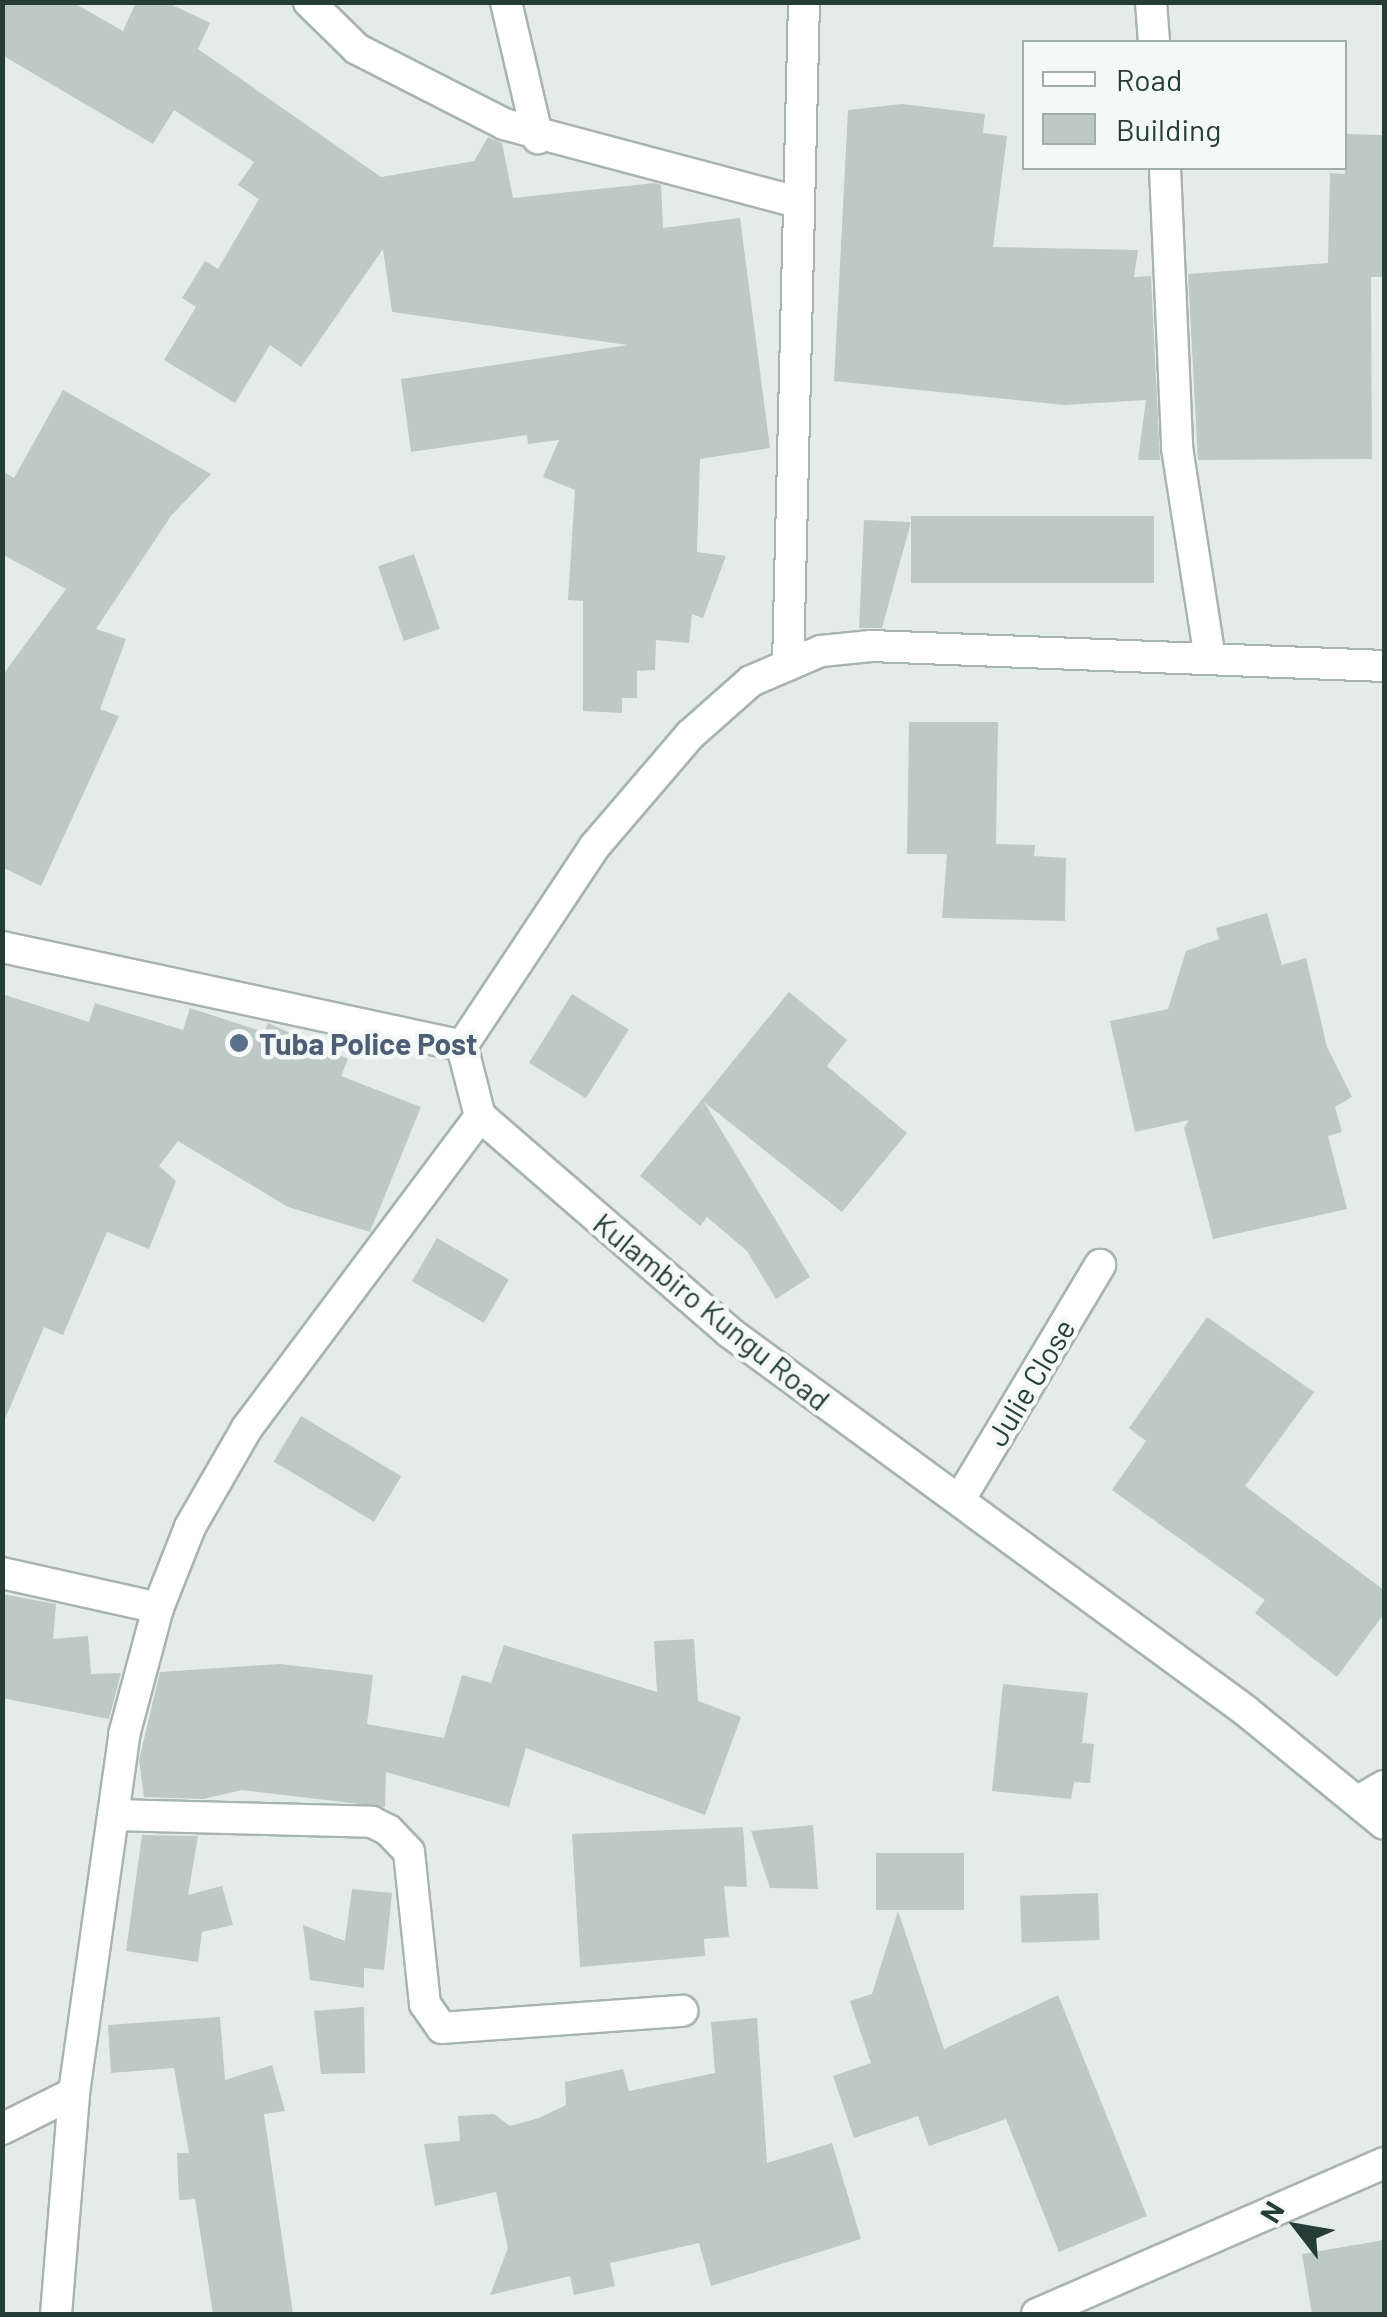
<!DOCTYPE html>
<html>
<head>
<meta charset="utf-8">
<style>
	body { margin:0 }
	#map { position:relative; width:1387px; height:2317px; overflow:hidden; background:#e4ece9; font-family:Barlow,sans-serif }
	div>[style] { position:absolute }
	.building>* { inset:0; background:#bcc9c5; transform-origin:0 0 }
	.roads { filter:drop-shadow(2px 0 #a7b4b0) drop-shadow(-2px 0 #a7b4b0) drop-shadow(0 2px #a7b4b0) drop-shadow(0 -2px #a7b4b0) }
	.minor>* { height:30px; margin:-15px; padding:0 15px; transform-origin:15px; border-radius:15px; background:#fff }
	.dots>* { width:28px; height:28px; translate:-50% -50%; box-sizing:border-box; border:5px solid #f4f9f7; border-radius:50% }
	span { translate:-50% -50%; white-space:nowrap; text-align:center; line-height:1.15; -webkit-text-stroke:9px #f4f9f7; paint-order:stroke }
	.service-label { font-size:30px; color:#4e5e75; font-weight:700 }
	.left { translate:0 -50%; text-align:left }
	.street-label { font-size:30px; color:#253c37 }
	.frame { position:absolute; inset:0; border:5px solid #253c37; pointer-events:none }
	.legend { position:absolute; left:1022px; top:40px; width:325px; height:130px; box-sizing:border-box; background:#f4f9f7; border:2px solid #a1adaa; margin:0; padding:12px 18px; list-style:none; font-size:30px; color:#253c37 }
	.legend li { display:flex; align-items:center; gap:20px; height:50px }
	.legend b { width:50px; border:2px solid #a1adaa }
	.north { position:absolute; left:1247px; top:2177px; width:100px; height:100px; -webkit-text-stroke:8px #f4f9f7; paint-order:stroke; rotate:301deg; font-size:28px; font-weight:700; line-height:40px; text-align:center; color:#253c37 }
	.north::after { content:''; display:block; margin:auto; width:35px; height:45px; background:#253c37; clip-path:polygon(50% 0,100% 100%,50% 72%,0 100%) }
</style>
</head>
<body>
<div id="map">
	<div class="building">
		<i style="clip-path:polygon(2px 2px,72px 2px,123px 31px,136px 2px,166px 2px,210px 23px,198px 49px,381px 177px,474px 161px,488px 137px,502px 143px,513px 198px,655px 183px,661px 185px,663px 228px,740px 218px,770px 448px,700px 459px,697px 552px,726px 556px,703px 618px,692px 614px,689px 643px,656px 640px,655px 670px,637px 671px,637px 698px,622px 698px,622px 713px,583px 711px,583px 601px,568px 600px,575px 490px,543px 477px,559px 440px,528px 444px,527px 435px,411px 452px,401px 379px,628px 345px,392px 312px,383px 249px,301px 367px,270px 345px,235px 403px,164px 360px,196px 307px,182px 298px,205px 261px,218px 269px,259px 199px,238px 185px,254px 162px,174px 110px,153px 144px,2px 55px)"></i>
		<i style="clip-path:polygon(902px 104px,985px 114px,983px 133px,1007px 136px,993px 247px,1138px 250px,1134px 277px,1151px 276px,1160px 460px,1138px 460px,1146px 400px,1064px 405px,834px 381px,848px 110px)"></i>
		<i style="clip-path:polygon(1347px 134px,1384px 135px,1384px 277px,1371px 277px,1372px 459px,1198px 460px,1188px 274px,1328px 263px,1330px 173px,1345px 174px)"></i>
		<i style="clip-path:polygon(63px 390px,211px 474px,171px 516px,96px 629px,126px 639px,100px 709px,119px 716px,41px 886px,2px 867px,2px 676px,66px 589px,2px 554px,2px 471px,14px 478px)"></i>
		<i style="left:911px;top:516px;width:243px;height:67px"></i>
		<i style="clip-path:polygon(864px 520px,911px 522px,882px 628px,859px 628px)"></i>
		<i style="left:414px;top:554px;width:79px;height:38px;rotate:71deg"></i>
		<i style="clip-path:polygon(909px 722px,998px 722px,996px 844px,1035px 845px,1034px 856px,1066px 858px,1065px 921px,942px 918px,947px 854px,907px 854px)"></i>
		<i style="clip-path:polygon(1267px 913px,1282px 965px,1306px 958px,1327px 1047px,1352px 1097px,1335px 1107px,1342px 1132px,1328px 1136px,1347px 1209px,1213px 1239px,1184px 1128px,1189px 1120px,1135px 1132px,1110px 1021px,1168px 1009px,1186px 951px,1219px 939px,1216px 928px)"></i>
		<i style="clip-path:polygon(789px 992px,847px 1040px,827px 1066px,907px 1133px,842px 1212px,704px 1102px,810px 1277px,776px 1299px,747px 1251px,707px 1217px,700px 1226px,640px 1176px)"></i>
		<i style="clip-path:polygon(2px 994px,89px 1022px,95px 1003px,183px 1030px,190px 1008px,264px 1032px,268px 1023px,348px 1059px,341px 1076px,421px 1107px,370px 1232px,288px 1207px,178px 1141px,159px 1166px,176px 1181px,149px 1249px,107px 1232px,63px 1335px,44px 1327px,2px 1426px)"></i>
		<i style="left:572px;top:994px;width:67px;height:81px;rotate:32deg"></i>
		<i style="left:437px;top:1238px;width:83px;height:50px;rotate:30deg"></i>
		<i style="clip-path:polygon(1207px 1317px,1314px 1392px,1245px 1486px,1384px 1590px,1384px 1614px,1337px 1677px,1255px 1613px,1265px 1600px,1112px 1490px,1146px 1441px,1129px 1428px)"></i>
		<i style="left:301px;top:1416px;width:117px;height:53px;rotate:31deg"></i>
		<i style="clip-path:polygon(2px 1594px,56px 1604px,53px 1639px,88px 1636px,91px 1674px,121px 1673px,109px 1719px,2px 1698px)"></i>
		<i style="clip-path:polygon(694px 1639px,698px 1701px,741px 1717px,705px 1815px,526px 1748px,509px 1807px,386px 1772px,385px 1807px,242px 1790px,203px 1799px,144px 1797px,139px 1760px,160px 1672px,280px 1664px,373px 1675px,367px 1724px,444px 1738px,462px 1675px,491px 1683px,504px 1645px,657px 1692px,654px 1641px)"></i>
		<i style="clip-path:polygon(1003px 1684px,1088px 1693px,1082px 1743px,1094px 1744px,1090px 1783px,1074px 1782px,1071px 1799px,992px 1791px)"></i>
		<i style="clip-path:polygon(813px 1825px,818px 1889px,770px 1888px,751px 1831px)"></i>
		<i style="clip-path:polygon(743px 1827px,747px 1887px,724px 1886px,729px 1937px,704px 1939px,705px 1956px,580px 1967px,572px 1834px)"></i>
		<i style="clip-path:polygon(142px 1835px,198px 1836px,188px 1895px,222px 1886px,233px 1925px,202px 1932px,198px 1962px,126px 1951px)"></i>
		<i style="left:964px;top:1853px;width:57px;height:88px;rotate:90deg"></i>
		<i style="clip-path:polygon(352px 1889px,392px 1893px,384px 1970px,364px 1968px,364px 1988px,310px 1980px,303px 1925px,345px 1941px)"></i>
		<i style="left:1098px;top:1893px;width:47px;height:78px;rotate:88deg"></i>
		<i style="clip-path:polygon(898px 1911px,944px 2049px,1058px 1995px,1147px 2216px,1059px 2252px,1006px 2119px,929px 2146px,918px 2116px,854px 2138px,833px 2076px,871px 2063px,850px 2001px,872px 1994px)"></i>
		<i style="clip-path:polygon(364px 2007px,365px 2073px,321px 2074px,314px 2011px)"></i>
		<i style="clip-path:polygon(220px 2017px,225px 2080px,272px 2065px,285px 2111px,264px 2114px,293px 2314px,213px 2314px,195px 2199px,179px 2200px,177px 2153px,189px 2153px,174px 2068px,111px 2073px,108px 2025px)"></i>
		<i style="clip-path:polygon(757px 2018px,767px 2163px,832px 2143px,861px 2239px,711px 2286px,699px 2243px,610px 2263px,615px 2286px,574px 2295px,570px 2276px,490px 2295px,508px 2248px,496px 2192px,435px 2206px,424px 2144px,460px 2141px,458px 2116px,494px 2114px,510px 2126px,539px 2118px,566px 2105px,565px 2082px,623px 2069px,629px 2091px,715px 2073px,711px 2022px)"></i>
		<i style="clip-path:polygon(1384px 2240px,1384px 2314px,1312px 2314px,1302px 2254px)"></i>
	</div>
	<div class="roads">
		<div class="minor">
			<i style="left:309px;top:2px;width:67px;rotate:44.4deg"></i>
			<i style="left:357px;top:49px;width:165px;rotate:27deg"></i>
			<i style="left:504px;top:124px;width:303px;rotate:14.9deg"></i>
			<i style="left:506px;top:2px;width:140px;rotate:76.8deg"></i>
			<i style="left:1151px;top:2px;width:40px;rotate:85.7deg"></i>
			<i style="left:1165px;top:168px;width:280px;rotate:87.5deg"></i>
			<i style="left:1177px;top:448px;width:213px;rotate:81.1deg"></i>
			<i style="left:788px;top:665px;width:663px;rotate:-88.62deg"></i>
			<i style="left:2px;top:947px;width:471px;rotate:12.1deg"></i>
			<i style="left:462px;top:1046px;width:72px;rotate:75.6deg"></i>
			<i style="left:480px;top:1116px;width:330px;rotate:40.9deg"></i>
			<i style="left:729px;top:1332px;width:641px;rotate:36.24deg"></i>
			<i style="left:1246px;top:1711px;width:178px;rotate:39.3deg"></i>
			<i style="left:462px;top:1046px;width:239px;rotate:-56.4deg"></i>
			<i style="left:594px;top:847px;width:148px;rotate:-49.4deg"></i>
			<i style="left:690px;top:735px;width:81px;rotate:-41.5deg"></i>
			<i style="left:751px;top:681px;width:76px;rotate:-23.2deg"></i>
			<i style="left:821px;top:651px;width:50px;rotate:-5.7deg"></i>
			<i style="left:871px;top:646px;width:513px;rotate:2.23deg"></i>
			<i style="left:960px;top:1499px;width:273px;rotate:-59.1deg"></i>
			<i style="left:2px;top:1573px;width:160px;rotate:12.6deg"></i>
			<i style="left:1358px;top:1801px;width:30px;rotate:-30deg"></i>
			<i style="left:113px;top:1815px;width:259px;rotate:1.5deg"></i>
			<i style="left:372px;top:1822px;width:18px;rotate:27deg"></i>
			<i style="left:388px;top:1830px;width:30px;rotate:46deg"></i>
			<i style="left:409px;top:1852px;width:153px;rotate:84deg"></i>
			<i style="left:425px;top:2004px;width:29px;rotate:55deg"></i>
			<i style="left:442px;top:2028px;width:241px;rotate:-4.1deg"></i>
			<i style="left:2px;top:2129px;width:80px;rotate:-26.6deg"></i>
			<i style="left:56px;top:2314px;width:222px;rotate:-85.3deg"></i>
			<i style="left:74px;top:2093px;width:361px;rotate:-82deg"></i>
			<i style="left:124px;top:1735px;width:131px;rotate:-75deg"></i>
			<i style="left:158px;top:1608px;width:87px;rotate:-68.4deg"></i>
			<i style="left:190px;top:1527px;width:114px;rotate:-60.1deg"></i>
			<i style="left:247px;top:1428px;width:389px;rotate:-53.2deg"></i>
			<i style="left:1037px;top:2314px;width:378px;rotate:-23.5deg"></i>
		</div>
	</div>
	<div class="dots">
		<i style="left:239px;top:1043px;background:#5c6f8a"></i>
	</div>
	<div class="service-label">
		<span class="left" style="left:259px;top:1043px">Tuba Police Post</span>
	</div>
	<div class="street-label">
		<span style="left:712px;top:1311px;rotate:39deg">Kulambiro Kungu Road</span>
		<span style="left:1030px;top:1382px;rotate:-59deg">Julie Close</span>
	</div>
	<div class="frame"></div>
	<ul class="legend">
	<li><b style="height:12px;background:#fff"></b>Road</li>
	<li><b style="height:28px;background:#bcc9c5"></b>Building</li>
	</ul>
	<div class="north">N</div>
</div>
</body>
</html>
